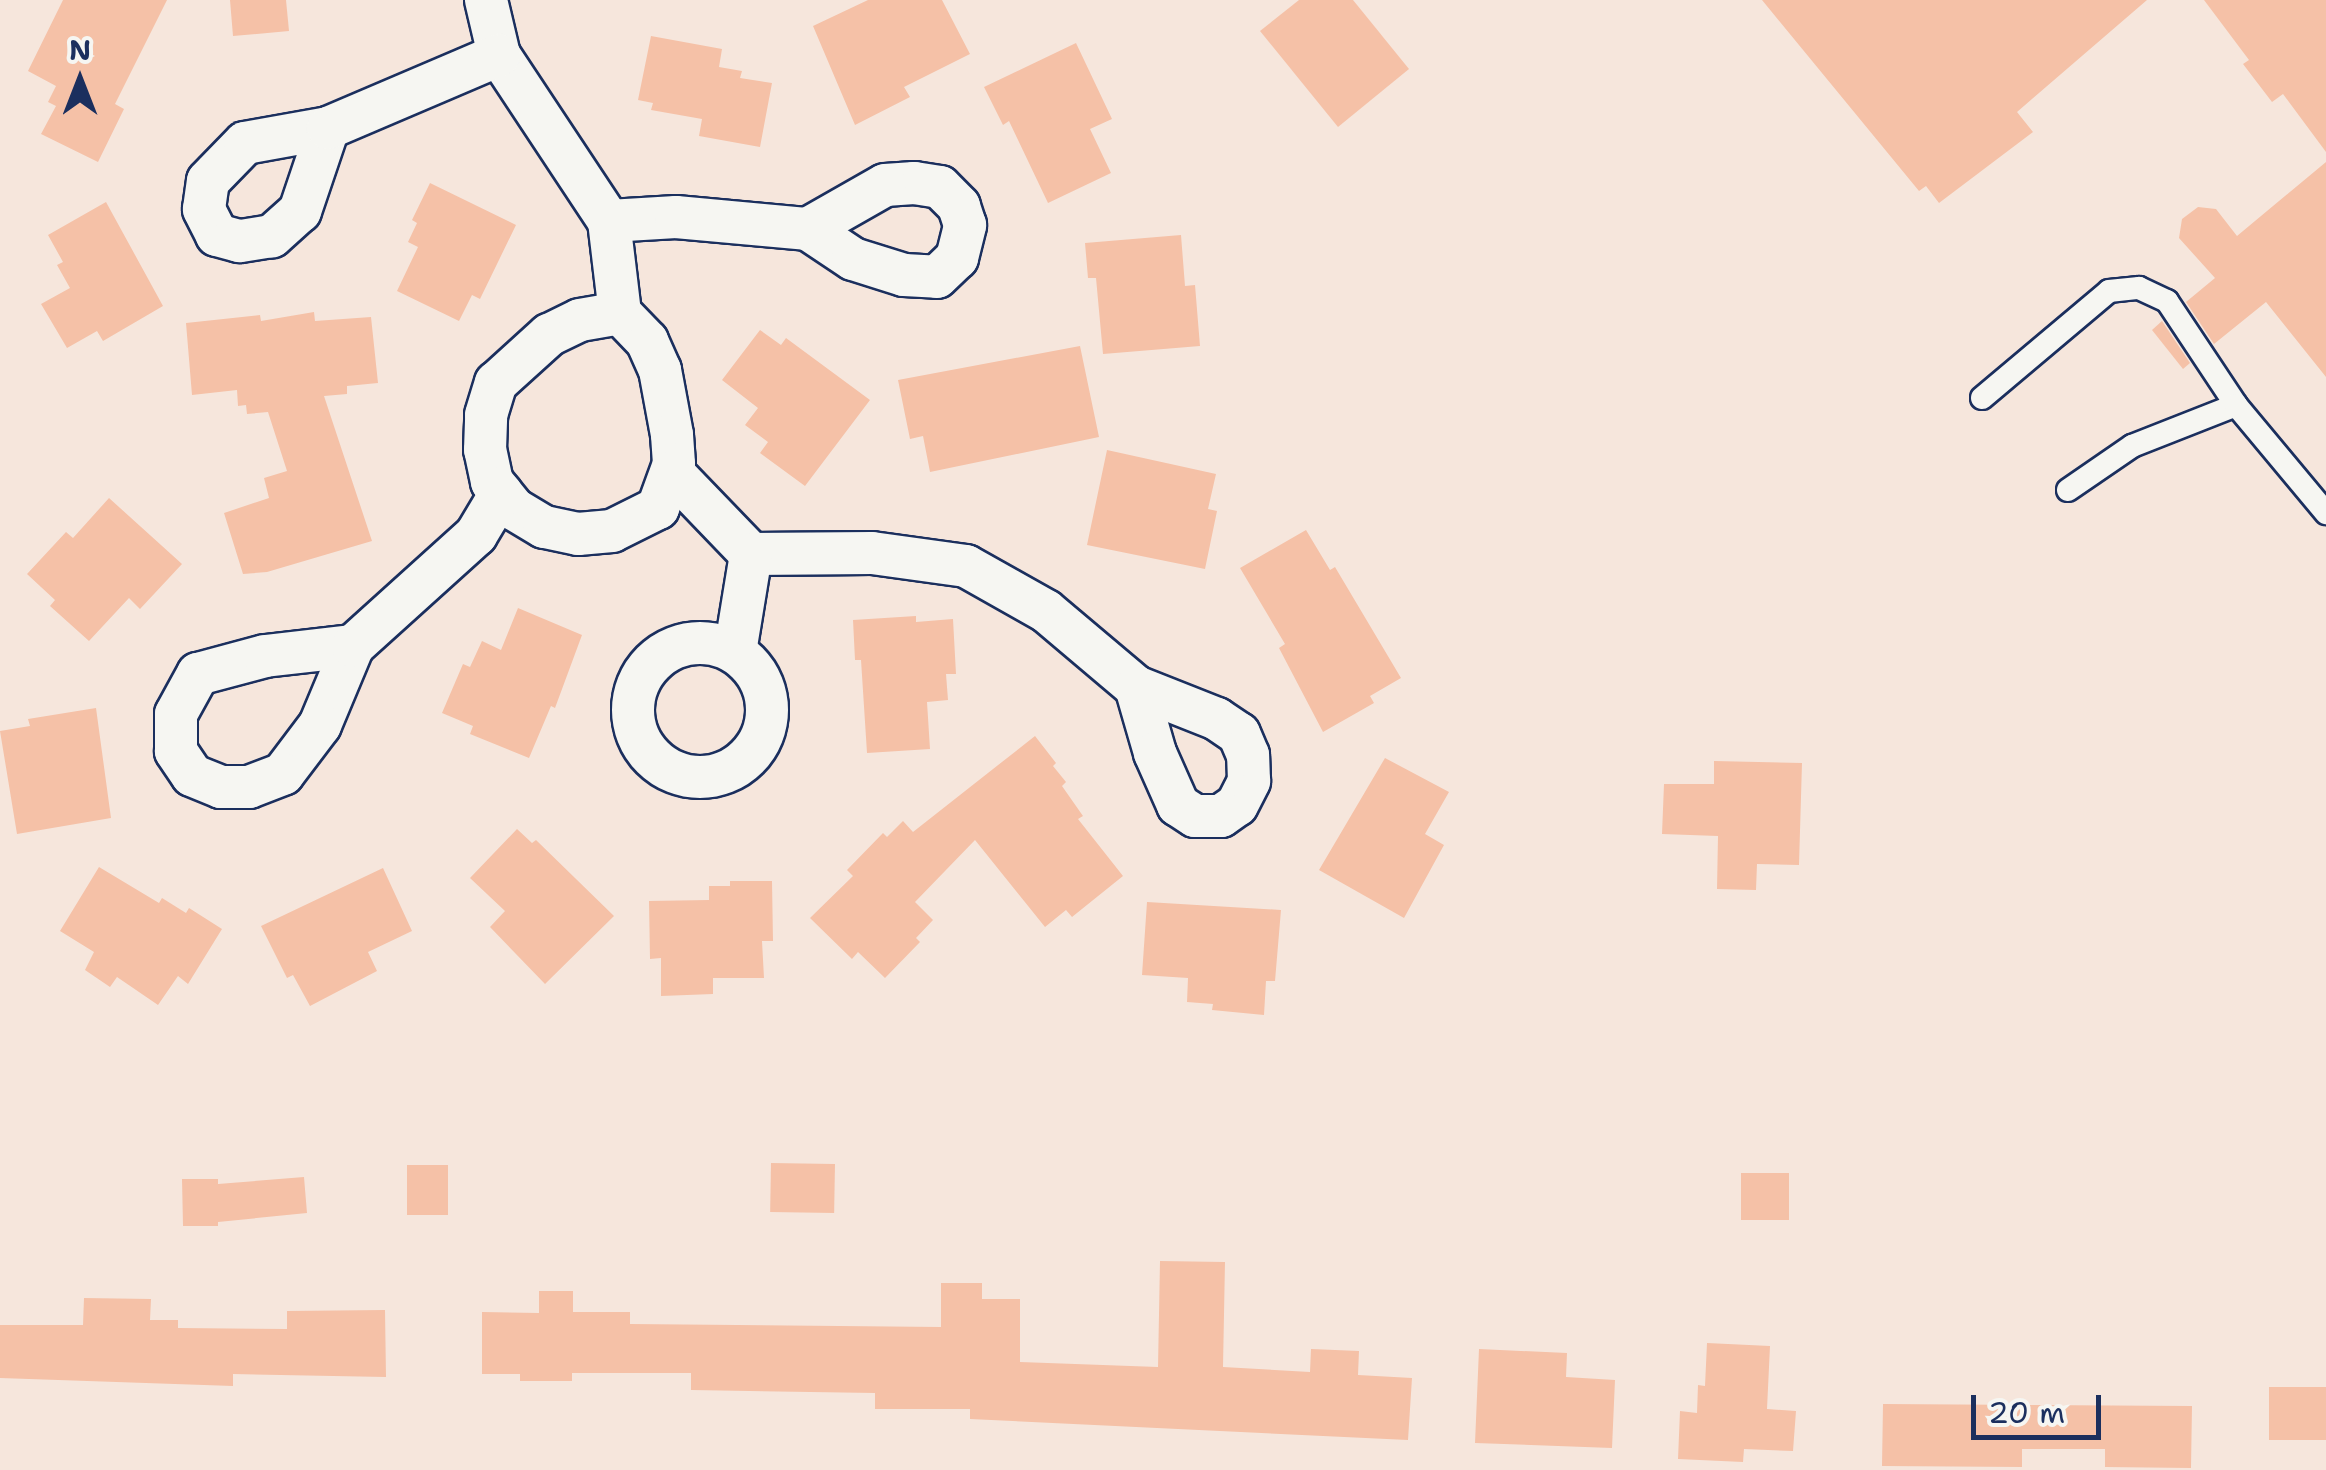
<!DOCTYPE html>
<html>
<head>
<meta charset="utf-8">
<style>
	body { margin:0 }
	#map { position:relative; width:2326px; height:1470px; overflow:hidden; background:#f6e6dc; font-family:"Shantell Sans",sans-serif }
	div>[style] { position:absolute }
	.building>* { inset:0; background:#f5c1a7; transform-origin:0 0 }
	.roads { filter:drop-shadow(2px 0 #1b2f5e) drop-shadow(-2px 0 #1b2f5e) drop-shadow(0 2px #1b2f5e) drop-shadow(0 -2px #1b2f5e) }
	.lane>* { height:22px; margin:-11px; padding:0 11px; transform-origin:11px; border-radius:11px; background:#f6f6f2 }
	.street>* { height:42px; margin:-21px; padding:0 21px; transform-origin:21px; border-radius:21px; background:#f6f6f2 }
	.street>.ring { margin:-21px; padding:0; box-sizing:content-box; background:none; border:42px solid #f6f6f2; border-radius:50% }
	span { translate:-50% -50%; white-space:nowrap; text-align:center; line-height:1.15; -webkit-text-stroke:10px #f6f6f2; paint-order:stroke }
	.north { position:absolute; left:30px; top:30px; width:100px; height:100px; -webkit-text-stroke:8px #f6f6f2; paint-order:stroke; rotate:0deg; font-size:28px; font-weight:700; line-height:40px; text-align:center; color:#1b2f5e }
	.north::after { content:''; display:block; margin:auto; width:35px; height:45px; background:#1b2f5e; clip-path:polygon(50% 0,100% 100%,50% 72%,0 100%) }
	.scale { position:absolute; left:1971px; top:1395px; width:130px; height:45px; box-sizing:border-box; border:5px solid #1b2f5e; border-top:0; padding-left:12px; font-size:30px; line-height:35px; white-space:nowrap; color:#1b2f5e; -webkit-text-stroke:8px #f6f6f2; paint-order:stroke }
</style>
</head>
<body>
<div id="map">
	<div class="building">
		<i style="clip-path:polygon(63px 0,167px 0,115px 104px,124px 109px,98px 162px,41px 134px,56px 106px,48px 102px,56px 86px,28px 71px)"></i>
		<i style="clip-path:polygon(230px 0,286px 0,289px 31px,233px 36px)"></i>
		<i style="clip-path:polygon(868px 0,942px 0,970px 54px,904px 87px,910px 97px,855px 125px,813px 26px)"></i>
		<i style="clip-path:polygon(1299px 0,1353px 0,1409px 69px,1338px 127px,1260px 31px)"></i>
		<i style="clip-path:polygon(1762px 0,2147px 0,2017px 112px,2033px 132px,1939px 203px,1926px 186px,1919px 191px)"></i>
		<i style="clip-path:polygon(2204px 0,2326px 0,2326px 152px,2283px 94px,2272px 102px,2243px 64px,2249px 60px)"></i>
		<i style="clip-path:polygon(651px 36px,722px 49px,719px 67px,742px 71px,740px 78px,772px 83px,760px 147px,699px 136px,702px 119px,651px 110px,653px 103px,638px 100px)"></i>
		<i style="clip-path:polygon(1076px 43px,1112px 119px,1090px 129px,1111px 173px,1048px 203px,1009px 121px,1003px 125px,984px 87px)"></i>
		<i style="clip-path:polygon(2326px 162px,2326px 377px,2266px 302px,2214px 344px,2186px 302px,2215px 278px,2179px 238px,2182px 219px,2198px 207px,2216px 209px,2237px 236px)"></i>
		<i style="clip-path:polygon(430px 183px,516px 225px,480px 299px,472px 295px,459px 321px,397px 291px,418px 247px,408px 242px,417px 223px,412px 220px)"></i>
		<i style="clip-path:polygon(106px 202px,163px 306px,103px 341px,97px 331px,67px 348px,41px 304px,70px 288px,57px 265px,63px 262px,48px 235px)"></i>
		<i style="clip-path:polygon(1181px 235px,1185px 286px,1195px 285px,1200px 346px,1103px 354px,1096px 278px,1088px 278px,1085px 243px)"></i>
		<i style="clip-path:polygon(314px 312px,315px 321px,371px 317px,378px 383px,347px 386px,347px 394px,324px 396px,372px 541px,267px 572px,243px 574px,224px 513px,269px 498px,264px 478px,287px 471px,268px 412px,247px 414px,246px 405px,238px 406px,237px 390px,192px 395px,186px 323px,260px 315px,261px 321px)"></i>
		<i style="clip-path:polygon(2162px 321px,2190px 363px,2183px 369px,2152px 330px)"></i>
		<i style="clip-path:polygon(760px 330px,781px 345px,786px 338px,870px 400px,805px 486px,760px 453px,768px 442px,745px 425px,758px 408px,722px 380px)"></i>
		<i style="clip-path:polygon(1080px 346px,1099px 437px,930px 472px,923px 436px,910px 439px,898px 380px)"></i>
		<i style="clip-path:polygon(1107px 450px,1216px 474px,1208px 509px,1217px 511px,1205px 569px,1087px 545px)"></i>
		<i style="clip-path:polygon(109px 498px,182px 564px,140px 609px,129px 598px,89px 641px,50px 606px,55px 600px,27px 574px,66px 532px,73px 538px)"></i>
		<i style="clip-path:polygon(1306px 530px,1330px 570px,1335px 567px,1401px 678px,1370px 696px,1374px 703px,1323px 732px,1279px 648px,1285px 644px,1240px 568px)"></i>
		<i style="clip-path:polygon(518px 608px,582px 635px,555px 708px,551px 706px,529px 758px,470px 734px,473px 726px,442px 713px,463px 664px,470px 667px,482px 641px,501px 650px)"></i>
		<i style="clip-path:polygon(916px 616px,916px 622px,953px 619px,956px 674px,946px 674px,948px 700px,927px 702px,930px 749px,867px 753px,861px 660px,855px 660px,853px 620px)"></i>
		<i style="clip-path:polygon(96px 708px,111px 818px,17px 834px,0 731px,30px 726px,28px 719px)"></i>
		<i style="clip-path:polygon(1035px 736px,1056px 763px,1053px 766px,1066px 782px,1062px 786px,1083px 816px,1078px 819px,1123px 876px,1072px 917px,1066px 910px,1045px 927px,975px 840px,915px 902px,933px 920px,916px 938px,920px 942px,885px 978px,858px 952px,852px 959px,810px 918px,853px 876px,847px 870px,883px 833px,887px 837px,903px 821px,913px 832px)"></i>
		<i style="clip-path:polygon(1385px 758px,1449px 792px,1425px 834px,1444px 845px,1404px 918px,1319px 870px)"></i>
		<i style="clip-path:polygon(1714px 761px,1802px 763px,1799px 865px,1757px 864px,1756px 890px,1717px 889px,1718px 836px,1662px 834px,1664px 784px,1714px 784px)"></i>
		<i style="clip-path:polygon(517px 829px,532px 843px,536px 840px,614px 916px,545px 984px,490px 927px,505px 911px,470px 878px)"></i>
		<i style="clip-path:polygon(99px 867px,159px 903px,162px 898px,186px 913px,189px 908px,222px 929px,188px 984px,178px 976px,158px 1005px,117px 977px,110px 987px,85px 970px,94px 952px,60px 931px)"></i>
		<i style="clip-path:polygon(383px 868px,412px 931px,368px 952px,377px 971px,310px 1006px,293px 975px,287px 978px,261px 926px)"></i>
		<i style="clip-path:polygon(730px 881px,772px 881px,773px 941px,762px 941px,764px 978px,713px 978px,713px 994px,661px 996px,661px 958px,650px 959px,649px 901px,709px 900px,709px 886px,730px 886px)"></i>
		<i style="clip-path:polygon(1147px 902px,1281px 910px,1275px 981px,1266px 981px,1264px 1015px,1212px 1010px,1213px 1004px,1187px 1002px,1188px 978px,1142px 975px)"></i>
		<i style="left:771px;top:1163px;width:64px;height:49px;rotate:1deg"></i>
		<i style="left:407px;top:1165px;width:41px;height:50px"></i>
		<i style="left:1741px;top:1173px;width:48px;height:47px"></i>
		<i style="clip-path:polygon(304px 1177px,307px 1213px,218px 1222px,218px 1226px,183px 1226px,182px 1179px,218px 1179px,218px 1184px)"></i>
		<i style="clip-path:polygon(1160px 1261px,1225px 1262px,1223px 1367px,1310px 1372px,1311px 1349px,1359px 1351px,1358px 1375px,1412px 1378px,1408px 1440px,970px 1419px,970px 1409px,875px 1409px,875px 1393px,691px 1390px,691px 1373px,572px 1373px,572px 1381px,520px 1381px,520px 1374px,482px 1374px,482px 1312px,539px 1313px,539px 1291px,573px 1291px,573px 1312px,630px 1312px,630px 1324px,941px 1327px,941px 1283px,982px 1283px,982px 1299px,1020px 1299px,1020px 1362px,1158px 1367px)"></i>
		<i style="clip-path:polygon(84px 1298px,151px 1299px,150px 1320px,178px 1320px,178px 1328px,287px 1329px,287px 1311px,385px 1310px,386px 1377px,233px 1374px,233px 1386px,0 1378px,0 1325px,83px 1325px)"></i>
		<i style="clip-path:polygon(1707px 1343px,1770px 1346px,1767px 1409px,1796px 1411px,1793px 1451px,1744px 1449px,1743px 1462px,1678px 1459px,1680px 1411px,1697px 1413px,1698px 1385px,1705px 1386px)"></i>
		<i style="clip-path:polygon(1479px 1349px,1567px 1353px,1566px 1377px,1615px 1380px,1612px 1448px,1475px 1443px)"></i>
		<i style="left:2326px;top:1387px;width:53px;height:57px;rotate:90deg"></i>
		<i style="clip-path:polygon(1883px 1404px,2192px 1406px,2191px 1468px,2105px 1467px,2105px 1449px,2022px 1449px,2022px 1467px,1882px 1466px)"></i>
	</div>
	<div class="roads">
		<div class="lane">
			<i style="left:1982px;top:398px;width:166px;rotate:-40.1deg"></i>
			<i style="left:2109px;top:291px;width:30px;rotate:-6deg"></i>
			<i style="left:2139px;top:288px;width:31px;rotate:25deg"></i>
			<i style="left:2167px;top:301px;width:125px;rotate:56.4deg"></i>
			<i style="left:2068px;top:490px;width:78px;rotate:-34.5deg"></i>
			<i style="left:2132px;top:446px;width:112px;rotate:-21.5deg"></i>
			<i style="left:2236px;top:405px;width:141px;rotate:50.2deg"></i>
		</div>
		<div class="street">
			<i style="left:486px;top:0;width:57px;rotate:76.7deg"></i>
			<i style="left:499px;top:55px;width:199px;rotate:56.5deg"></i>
			<i style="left:609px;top:221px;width:93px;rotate:83.2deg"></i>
			<i style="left:620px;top:313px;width:39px;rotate:46deg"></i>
			<i style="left:647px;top:341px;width:32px;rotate:66deg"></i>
			<i style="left:660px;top:370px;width:66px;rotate:79.5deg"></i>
			<i style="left:672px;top:435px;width:29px;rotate:86deg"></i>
			<i style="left:674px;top:464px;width:47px;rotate:110deg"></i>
			<i style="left:658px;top:508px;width:51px;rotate:153.4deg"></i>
			<i style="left:612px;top:531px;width:34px;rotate:175deg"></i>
			<i style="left:578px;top:534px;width:35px;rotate:-168deg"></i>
			<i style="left:544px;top:527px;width:35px;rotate:-149deg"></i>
			<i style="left:514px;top:509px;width:35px;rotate:-129deg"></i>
			<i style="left:492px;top:482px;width:33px;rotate:-102deg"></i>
			<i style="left:485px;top:450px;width:35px;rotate:-88deg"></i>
			<i style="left:486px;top:415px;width:34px;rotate:-73deg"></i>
			<i style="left:496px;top:383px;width:72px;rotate:-42.2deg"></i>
			<i style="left:549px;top:335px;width:34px;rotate:-26deg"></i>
			<i style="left:580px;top:320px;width:41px;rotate:-9.9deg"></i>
			<i style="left:328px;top:128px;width:88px;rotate:108.6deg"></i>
			<i style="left:300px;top:211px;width:38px;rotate:138deg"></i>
			<i style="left:272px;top:236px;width:33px;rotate:171deg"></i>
			<i style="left:239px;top:241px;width:23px;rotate:-165deg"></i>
			<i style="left:217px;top:235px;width:29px;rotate:-117deg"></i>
			<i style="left:204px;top:209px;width:28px;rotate:-82deg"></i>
			<i style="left:208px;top:181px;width:53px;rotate:-45.8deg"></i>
			<i style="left:245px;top:143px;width:84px;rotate:-10.2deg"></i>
			<i style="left:328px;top:128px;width:186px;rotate:-23.1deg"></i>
			<i style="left:609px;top:221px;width:67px;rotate:-3.4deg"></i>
			<i style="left:676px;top:217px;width:133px;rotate:5.2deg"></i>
			<i style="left:808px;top:229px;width:54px;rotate:33.7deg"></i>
			<i style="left:853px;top:259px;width:53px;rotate:17.4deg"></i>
			<i style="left:904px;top:275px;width:33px;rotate:3deg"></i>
			<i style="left:937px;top:277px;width:28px;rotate:-44deg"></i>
			<i style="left:957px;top:258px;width:34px;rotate:-76deg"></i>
			<i style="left:965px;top:225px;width:20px;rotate:-108deg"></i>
			<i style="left:959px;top:206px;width:27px;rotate:-135deg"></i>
			<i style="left:940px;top:187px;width:26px;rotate:-171deg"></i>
			<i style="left:914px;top:183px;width:29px;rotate:176deg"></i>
			<i style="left:885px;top:185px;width:89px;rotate:150.3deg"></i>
			<i style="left:672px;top:472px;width:114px;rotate:46.1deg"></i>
			<i style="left:751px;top:554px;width:121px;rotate:-0.5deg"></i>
			<i style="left:872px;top:553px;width:95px;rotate:7.9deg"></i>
			<i style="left:966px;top:566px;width:92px;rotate:29.4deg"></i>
			<i style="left:1046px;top:611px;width:118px;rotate:40.2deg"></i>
			<i style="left:1136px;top:687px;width:69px;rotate:73.9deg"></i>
			<i style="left:1155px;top:753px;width:57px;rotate:66.1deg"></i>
			<i style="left:1178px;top:805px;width:20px;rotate:33deg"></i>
			<i style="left:1195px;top:816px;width:26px"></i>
			<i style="left:1221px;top:816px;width:19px;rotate:-35deg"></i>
			<i style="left:1237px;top:805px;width:27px;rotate:-63deg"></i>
			<i style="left:1249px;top:781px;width:26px;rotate:-92deg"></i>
			<i style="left:1248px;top:755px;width:23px;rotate:-113deg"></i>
			<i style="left:1239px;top:734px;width:27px;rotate:-146deg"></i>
			<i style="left:1217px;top:719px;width:87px;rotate:-158.4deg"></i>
			<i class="ring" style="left:633px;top:643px;width:92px;height:92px"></i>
			<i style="left:353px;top:646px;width:86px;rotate:112.7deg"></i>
			<i style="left:320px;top:725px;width:61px;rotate:127.1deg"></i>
			<i style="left:283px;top:774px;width:36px;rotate:159deg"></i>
			<i style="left:249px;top:787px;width:28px;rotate:180deg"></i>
			<i style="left:221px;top:787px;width:31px;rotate:-158deg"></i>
			<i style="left:192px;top:775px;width:29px;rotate:-124deg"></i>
			<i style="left:176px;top:751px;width:37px;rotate:-90deg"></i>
			<i style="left:176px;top:714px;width:46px;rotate:-61.2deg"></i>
			<i style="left:198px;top:674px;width:69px;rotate:-15deg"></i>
			<i style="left:265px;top:656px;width:89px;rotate:-6.5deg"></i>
			<i style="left:353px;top:646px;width:166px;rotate:-42.1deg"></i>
			<i style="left:476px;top:535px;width:49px;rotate:-59.2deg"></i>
			<i style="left:735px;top:652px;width:99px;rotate:-80.7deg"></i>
		</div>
	</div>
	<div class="north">N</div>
	<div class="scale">20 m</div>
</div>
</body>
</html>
